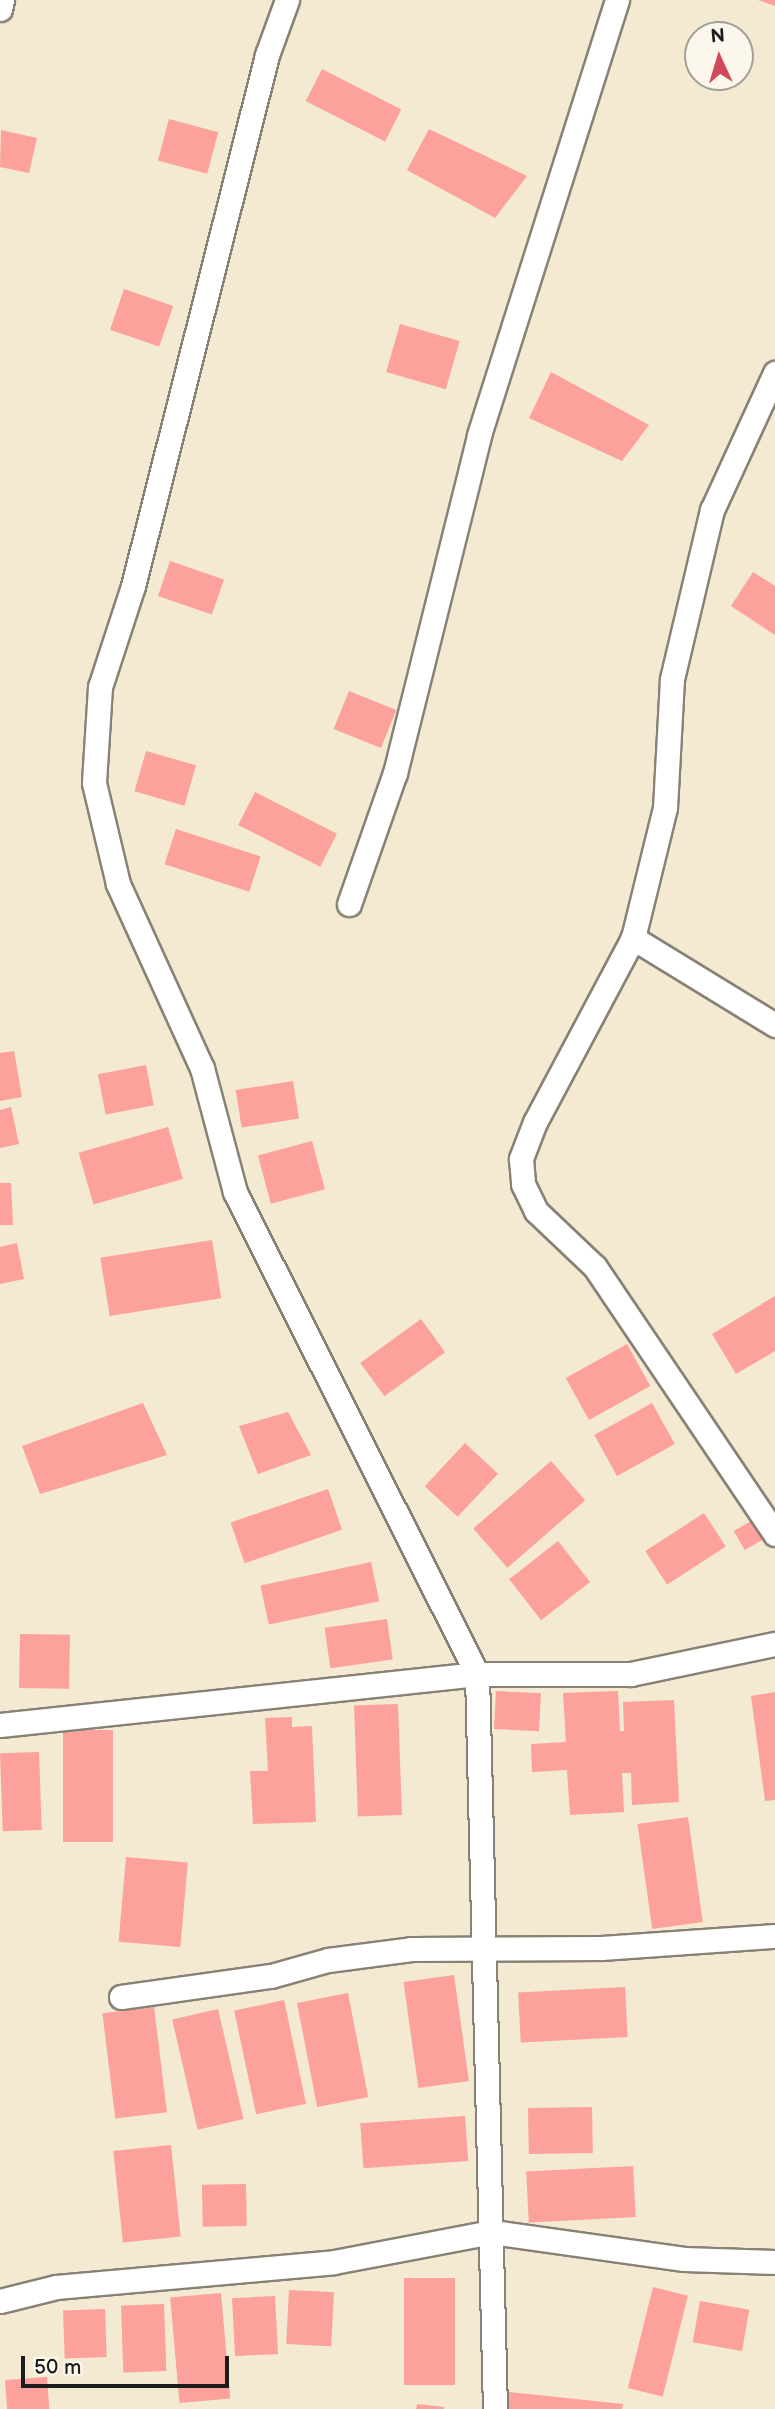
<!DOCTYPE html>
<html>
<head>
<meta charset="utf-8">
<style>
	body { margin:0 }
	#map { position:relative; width:775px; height:2409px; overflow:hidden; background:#f4e9d1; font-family:"Balsamiq Sans",sans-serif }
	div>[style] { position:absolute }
	.building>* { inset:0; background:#fca19b; transform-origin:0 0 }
	.roads { filter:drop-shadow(2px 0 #888276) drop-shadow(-2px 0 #888276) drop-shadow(0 2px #888276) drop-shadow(0 -2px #888276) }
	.minor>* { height:23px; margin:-11.5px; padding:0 11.5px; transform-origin:11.5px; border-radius:11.5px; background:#fff }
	span { translate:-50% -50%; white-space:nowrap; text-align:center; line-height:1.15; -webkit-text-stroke:6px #fbf7ec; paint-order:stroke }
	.north { position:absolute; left:684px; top:21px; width:70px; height:70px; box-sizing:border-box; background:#fbf7ec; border:2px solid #a29f99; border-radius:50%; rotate:356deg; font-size:19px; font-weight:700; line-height:28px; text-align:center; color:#1c1c1c }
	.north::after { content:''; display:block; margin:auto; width:24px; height:32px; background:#d1495b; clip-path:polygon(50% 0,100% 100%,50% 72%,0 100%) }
	.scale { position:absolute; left:21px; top:2356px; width:208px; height:32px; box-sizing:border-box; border:4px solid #1c1c1c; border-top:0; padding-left:9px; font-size:21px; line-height:24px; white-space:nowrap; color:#1c1c1c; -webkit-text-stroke:5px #fbf7ec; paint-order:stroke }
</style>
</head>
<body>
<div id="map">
	<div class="building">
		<i style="clip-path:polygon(758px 0,775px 0,775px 6px)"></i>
		<i style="left:322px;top:69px;width:89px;height:36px;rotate:27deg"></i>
		<i style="left:169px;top:119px;width:51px;height:43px;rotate:15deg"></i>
		<i style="clip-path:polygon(429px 129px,527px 176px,495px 218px,407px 170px)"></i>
		<i style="clip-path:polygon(1px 130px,37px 138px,29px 173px,0 167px)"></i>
		<i style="left:124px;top:289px;width:52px;height:43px;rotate:19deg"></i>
		<i style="left:400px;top:324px;width:62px;height:50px;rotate:16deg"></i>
		<i style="clip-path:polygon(551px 372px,649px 425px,622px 461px,529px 418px)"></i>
		<i style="left:170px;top:561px;width:57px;height:37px;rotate:19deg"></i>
		<i style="clip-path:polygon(753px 572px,775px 586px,775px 635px,731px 606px)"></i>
		<i style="left:349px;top:691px;width:51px;height:41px;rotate:22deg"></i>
		<i style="left:146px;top:751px;width:52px;height:42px;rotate:16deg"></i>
		<i style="left:255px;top:792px;width:92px;height:37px;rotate:27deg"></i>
		<i style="left:176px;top:829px;width:89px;height:37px;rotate:18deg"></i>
		<i style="clip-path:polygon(14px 1051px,22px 1097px,0 1101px,0 1053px)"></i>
		<i style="left:146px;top:1065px;width:41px;height:49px;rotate:79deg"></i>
		<i style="left:293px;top:1081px;width:38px;height:58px;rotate:81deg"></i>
		<i style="clip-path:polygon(11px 1107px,19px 1144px,0 1148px,0 1110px)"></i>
		<i style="left:168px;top:1127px;width:54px;height:93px;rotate:74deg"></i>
		<i style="left:312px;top:1141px;width:50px;height:56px;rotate:75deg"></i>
		<i style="clip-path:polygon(0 1183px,11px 1183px,13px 1225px,0 1225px)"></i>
		<i style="left:212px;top:1240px;width:59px;height:113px;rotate:81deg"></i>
		<i style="clip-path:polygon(17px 1243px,24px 1279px,0 1284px,0 1247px)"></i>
		<i style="clip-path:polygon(775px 1296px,775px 1351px,736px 1374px,712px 1334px)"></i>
		<i style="left:421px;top:1319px;width:41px;height:75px;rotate:54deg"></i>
		<i style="left:627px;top:1344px;width:48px;height:70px;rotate:61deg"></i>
		<i style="clip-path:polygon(143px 1403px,167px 1455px,40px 1494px,22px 1446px)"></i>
		<i style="left:652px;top:1403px;width:47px;height:66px;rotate:61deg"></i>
		<i style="clip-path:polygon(288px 1412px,311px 1455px,258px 1474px,239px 1426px)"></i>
		<i style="left:465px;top:1443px;width:45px;height:59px;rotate:43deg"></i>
		<i style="left:551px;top:1461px;width:52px;height:103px;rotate:49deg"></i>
		<i style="left:328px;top:1489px;width:43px;height:103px;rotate:71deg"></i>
		<i style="left:704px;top:1513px;width:40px;height:70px;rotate:57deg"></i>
		<i style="left:758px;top:1517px;width:22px;height:28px;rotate:60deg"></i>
		<i style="left:558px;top:1541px;width:52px;height:62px;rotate:52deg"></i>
		<i style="left:371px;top:1562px;width:40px;height:113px;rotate:78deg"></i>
		<i style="left:387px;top:1619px;width:41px;height:63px;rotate:82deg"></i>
		<i style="left:20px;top:1634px;width:50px;height:54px;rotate:1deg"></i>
		<i style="left:496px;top:1691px;width:45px;height:38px;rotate:3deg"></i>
		<i style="clip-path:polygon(618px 1691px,620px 1731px,624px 1731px,623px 1702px,674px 1700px,679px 1802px,632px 1805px,631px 1773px,622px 1773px,624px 1812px,570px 1815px,567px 1770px,532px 1772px,531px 1744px,566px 1742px,563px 1693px)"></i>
		<i style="clip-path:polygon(775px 1692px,775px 1800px,765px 1801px,751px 1696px)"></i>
		<i style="left:398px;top:1704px;width:111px;height:44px;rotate:88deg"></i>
		<i style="clip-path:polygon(292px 1717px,292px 1727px,312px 1726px,316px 1822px,253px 1824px,250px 1771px,268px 1771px,265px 1718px)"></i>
		<i style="left:63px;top:1730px;width:50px;height:112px"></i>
		<i style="left:39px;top:1752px;width:78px;height:39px;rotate:88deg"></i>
		<i style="left:688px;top:1817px;width:106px;height:51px;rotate:82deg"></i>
		<i style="left:126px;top:1857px;width:62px;height:85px;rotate:5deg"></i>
		<i style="left:454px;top:1975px;width:107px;height:51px;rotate:82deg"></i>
		<i style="left:625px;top:1987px;width:50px;height:107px;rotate:87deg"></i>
		<i style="left:348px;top:1993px;width:106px;height:52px;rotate:79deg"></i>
		<i style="left:284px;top:2000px;width:106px;height:51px;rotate:78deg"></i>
		<i style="left:154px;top:2007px;width:106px;height:52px;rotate:83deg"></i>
		<i style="left:218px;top:2009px;width:113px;height:47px;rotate:77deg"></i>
		<i style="left:592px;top:2107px;width:46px;height:64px;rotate:89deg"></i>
		<i style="left:465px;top:2116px;width:45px;height:105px;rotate:86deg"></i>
		<i style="left:171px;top:2145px;width:92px;height:58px;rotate:84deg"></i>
		<i style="left:633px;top:2166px;width:51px;height:107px;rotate:87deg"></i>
		<i style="left:246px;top:2184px;width:42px;height:44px;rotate:89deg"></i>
		<i style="left:404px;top:2278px;width:51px;height:107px"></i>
		<i style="left:653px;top:2287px;width:36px;height:104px;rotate:14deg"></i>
		<i style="left:289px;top:2290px;width:45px;height:54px;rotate:3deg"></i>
		<i style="left:221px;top:2293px;width:106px;height:51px;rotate:85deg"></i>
		<i style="left:275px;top:2296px;width:58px;height:43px;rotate:87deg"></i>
		<i style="left:700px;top:2301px;width:50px;height:42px;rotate:10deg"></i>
		<i style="left:164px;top:2304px;width:67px;height:43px;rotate:88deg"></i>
		<i style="left:105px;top:2309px;width:48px;height:42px;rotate:88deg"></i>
		<i style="left:47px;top:2377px;width:32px;height:42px;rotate:86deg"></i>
		<i style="clip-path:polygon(509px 2392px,623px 2404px,622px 2409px,507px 2409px)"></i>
		<i style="clip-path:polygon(417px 2404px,444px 2407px,444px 2409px,416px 2409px)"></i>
	</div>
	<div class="roads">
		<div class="minor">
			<i style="left:287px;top:0;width:59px;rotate:110deg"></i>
			<i style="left:267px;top:55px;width:548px;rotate:104.16deg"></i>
			<i style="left:133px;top:586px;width:106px;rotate:108.1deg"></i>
			<i style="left:100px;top:687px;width:96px;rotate:93.6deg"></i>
			<i style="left:94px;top:783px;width:104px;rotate:76.6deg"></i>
			<i style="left:118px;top:884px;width:202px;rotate:65.5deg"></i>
			<i style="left:202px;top:1068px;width:128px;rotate:75.1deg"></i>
			<i style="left:235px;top:1192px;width:539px;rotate:63.34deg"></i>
			<i style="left:477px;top:1674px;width:735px;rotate:88.6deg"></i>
			<i style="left:0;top:9px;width:9px;rotate:-77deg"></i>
			<i style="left:349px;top:904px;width:139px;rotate:-70.7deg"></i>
			<i style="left:395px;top:773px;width:348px;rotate:-76deg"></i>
			<i style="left:479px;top:435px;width:456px;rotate:-72.4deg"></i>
			<i style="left:633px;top:938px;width:134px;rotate:-76.2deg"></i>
			<i style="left:665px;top:808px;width:129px;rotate:-86.9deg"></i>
			<i style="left:672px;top:679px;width:174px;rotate:-76.7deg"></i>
			<i style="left:712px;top:510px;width:151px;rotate:-65.3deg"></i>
			<i style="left:775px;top:1025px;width:167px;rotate:-148.5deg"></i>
			<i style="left:633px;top:938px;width:208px;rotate:118deg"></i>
			<i style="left:535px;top:1122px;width:40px;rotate:111deg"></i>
			<i style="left:521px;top:1159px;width:25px;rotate:85deg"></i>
			<i style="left:523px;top:1184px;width:30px;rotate:64deg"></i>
			<i style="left:536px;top:1211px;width:81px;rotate:43.5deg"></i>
			<i style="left:595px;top:1267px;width:322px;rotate:56deg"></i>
			<i style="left:0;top:1725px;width:480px;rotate:-6.1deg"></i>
			<i style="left:477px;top:1674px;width:154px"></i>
			<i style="left:631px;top:1674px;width:147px;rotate:-11.8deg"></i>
			<i style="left:121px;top:1997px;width:151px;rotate:-8deg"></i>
			<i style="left:271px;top:1976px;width:59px;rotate:-15.7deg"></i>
			<i style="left:328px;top:1960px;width:84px;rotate:-7.5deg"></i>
			<i style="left:411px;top:1949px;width:191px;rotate:-0.3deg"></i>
			<i style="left:602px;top:1948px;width:173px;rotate:-4deg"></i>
			<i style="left:0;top:2301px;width:58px;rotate:-14deg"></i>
			<i style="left:56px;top:2287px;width:279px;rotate:-5.1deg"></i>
			<i style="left:334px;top:2262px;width:161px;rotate:-10.8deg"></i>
			<i style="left:492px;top:2232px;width:194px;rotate:8deg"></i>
			<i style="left:684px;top:2259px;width:91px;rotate:1.9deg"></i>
		</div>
	</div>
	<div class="north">N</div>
	<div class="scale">50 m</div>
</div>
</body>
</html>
